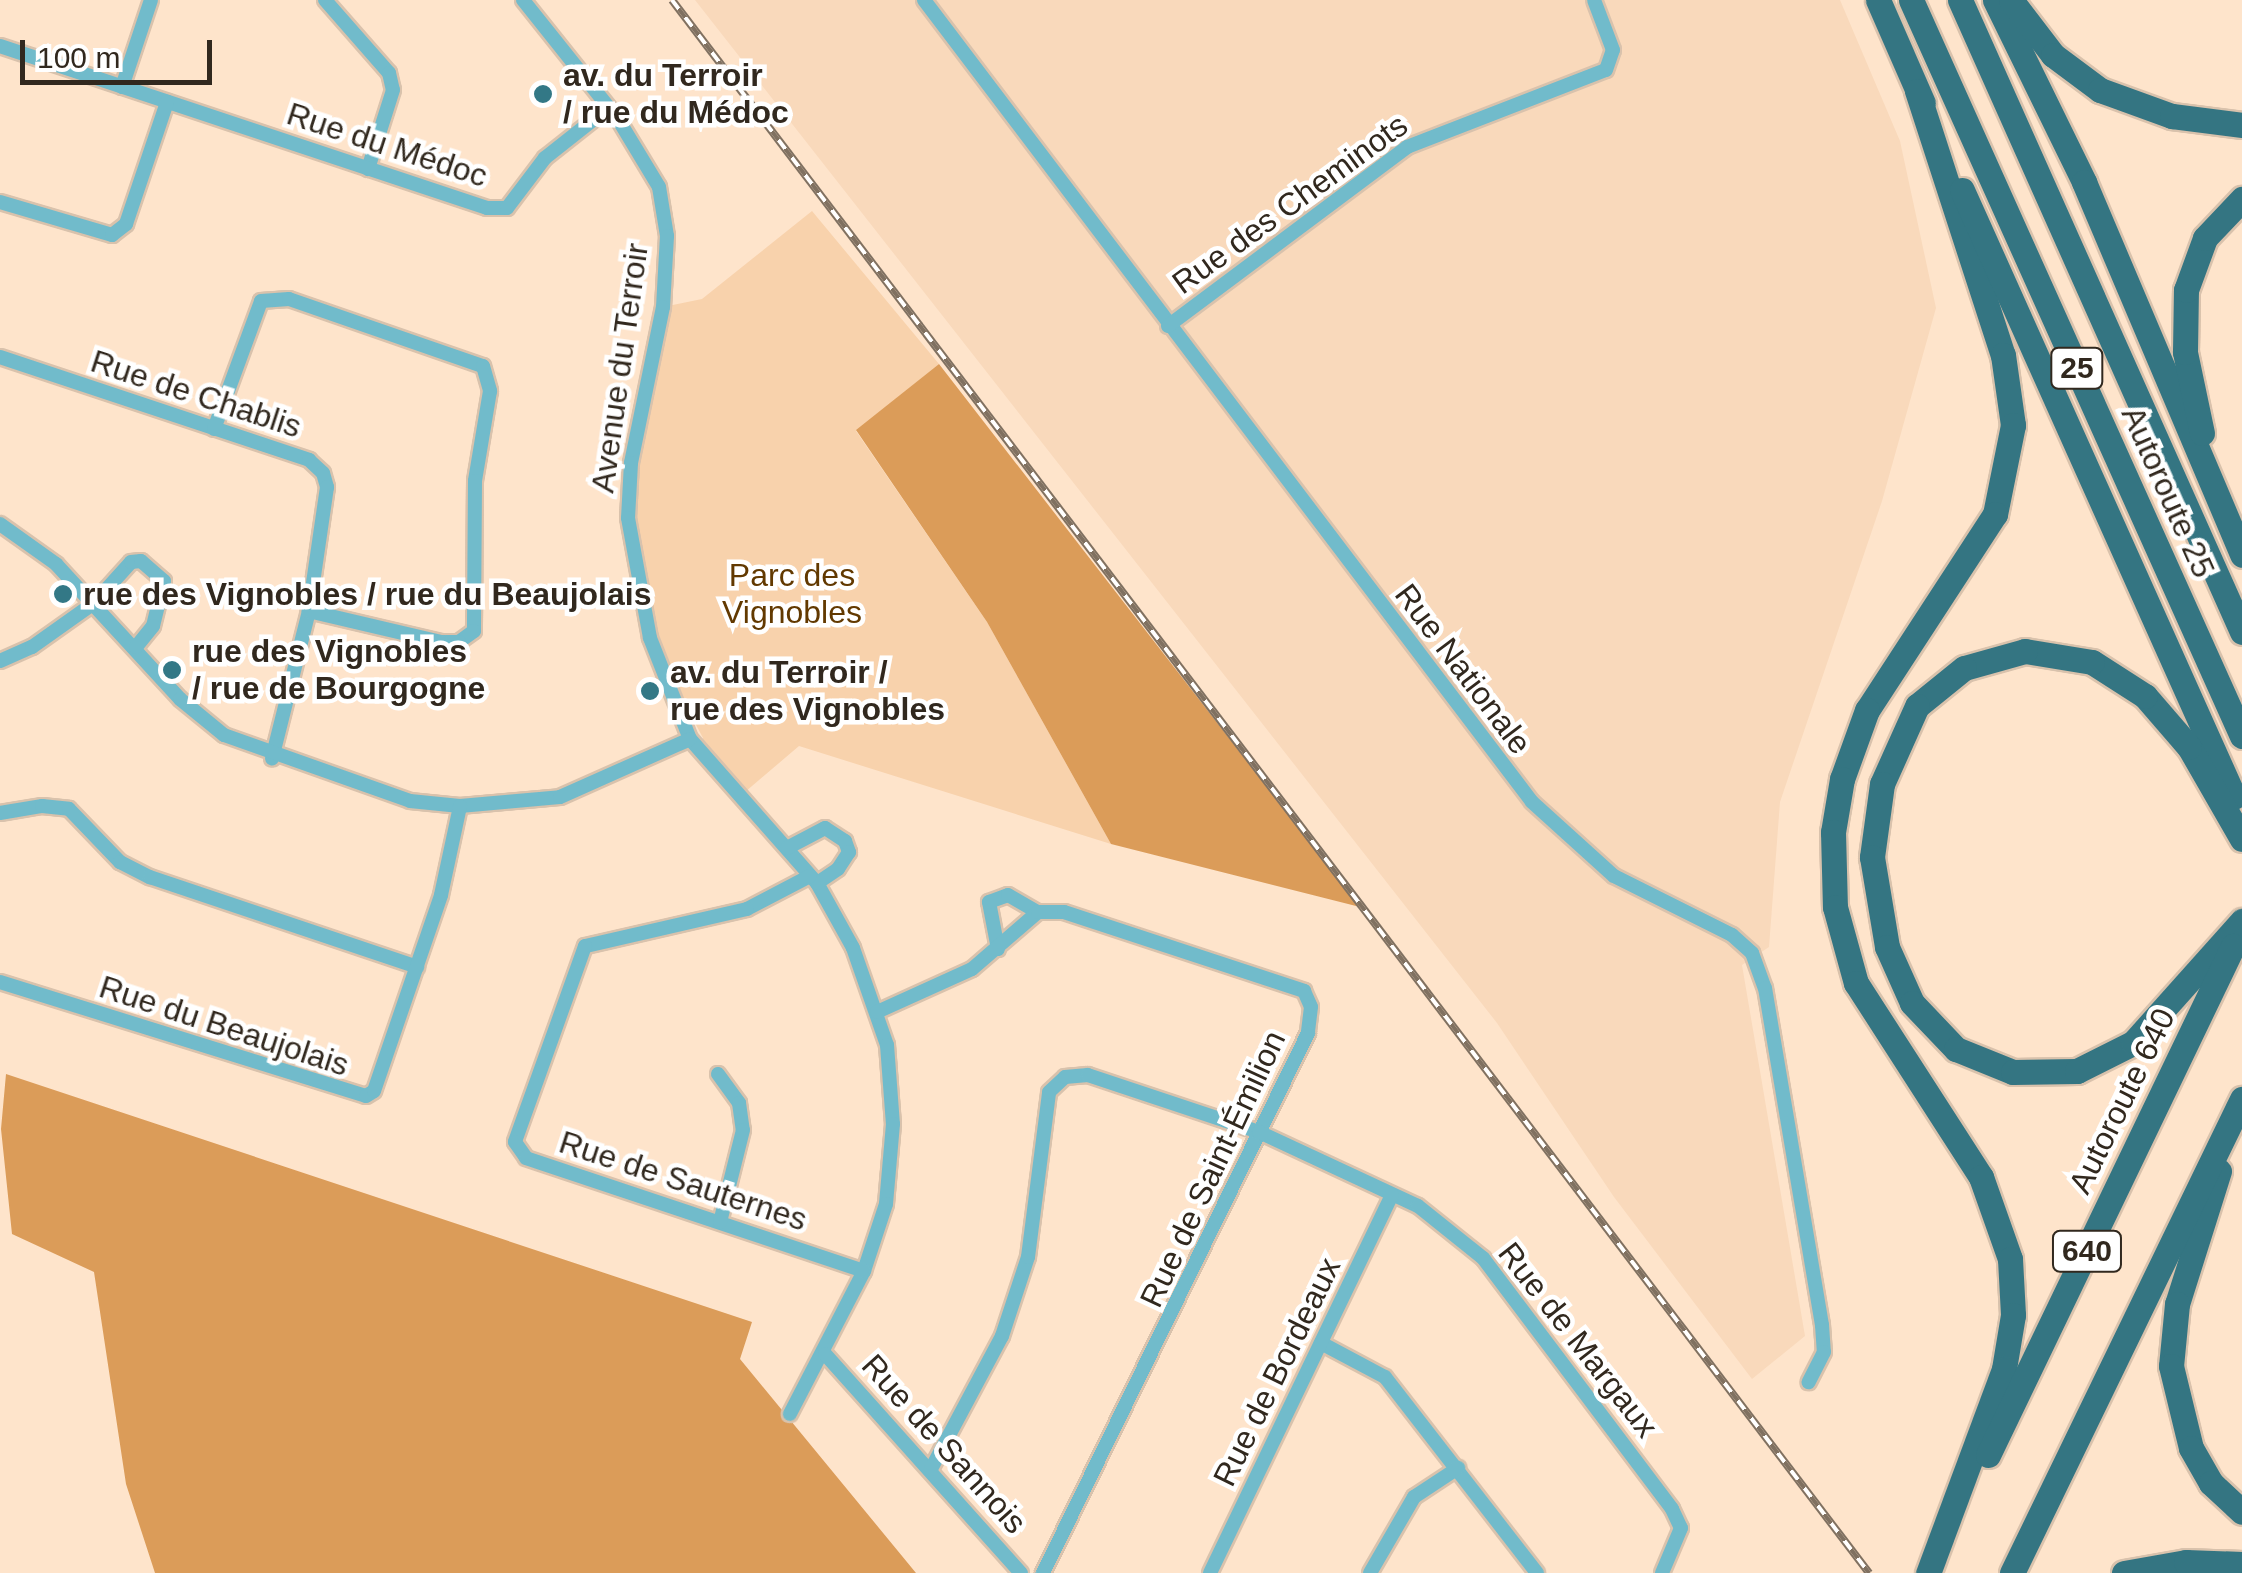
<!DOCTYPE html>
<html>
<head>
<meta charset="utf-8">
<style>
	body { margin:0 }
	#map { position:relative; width:2242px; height:1573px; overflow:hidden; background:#fee4cb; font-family:Arial,sans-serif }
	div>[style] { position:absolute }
	.built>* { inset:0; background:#f9d9bb }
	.green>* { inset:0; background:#f8d2ac }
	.forest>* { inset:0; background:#db9c59 }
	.roads { filter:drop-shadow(2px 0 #d9c2ac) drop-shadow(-2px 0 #d9c2ac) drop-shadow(0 2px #d9c2ac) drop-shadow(0 -2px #d9c2ac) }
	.street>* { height:14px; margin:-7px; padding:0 7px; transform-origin:7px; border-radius:7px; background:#71bbcb }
	.highway>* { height:25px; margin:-12.5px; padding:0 12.5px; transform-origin:12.5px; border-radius:12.5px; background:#347582 }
	.rail>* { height:8px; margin-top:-4px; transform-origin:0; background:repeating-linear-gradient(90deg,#fff 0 11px,#807161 0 22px); box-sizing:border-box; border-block:2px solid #807161 }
	.dots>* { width:28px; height:28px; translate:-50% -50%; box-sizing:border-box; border:5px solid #fff; border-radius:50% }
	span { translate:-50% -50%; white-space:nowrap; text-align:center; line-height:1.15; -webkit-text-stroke:9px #fff; paint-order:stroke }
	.shield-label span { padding:2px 8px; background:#fff; border:2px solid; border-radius:8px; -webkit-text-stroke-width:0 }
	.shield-label { font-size:30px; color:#31281e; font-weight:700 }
	.poi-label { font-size:32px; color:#31281e; font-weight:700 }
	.left { translate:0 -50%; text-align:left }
	.street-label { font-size:32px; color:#31281e }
	.park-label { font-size:32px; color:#623900 }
	.scale { position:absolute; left:20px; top:40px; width:192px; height:45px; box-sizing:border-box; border:5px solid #31281e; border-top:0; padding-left:12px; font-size:30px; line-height:35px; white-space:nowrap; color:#31281e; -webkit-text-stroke:8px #fff; paint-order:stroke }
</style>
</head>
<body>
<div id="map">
	<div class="built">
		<i style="clip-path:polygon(695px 0,1840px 0,1900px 141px,1936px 308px,1882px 501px,1780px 802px,1769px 947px,1742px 965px,1805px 1336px,1752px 1379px,1614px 1197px,1497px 1023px)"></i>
	</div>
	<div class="green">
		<i style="clip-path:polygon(812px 211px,939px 364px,856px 431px,987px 622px,1111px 844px,799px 746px,745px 792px,698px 746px,703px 738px,650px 638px,639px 559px,635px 472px,663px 307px,702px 299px)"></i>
	</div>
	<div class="forest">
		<i style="clip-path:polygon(939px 364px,1360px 907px,1111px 844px,987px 622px,856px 430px)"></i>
		<i style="clip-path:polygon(6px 1074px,752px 1322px,740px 1359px,916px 1573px,155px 1573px,126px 1484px,94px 1272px,12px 1234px,1px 1129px)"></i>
	</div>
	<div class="roads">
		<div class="street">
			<i style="left:325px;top:0;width:97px;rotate:48.8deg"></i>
			<i style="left:389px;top:73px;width:17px;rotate:77deg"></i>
			<i style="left:393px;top:90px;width:83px;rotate:107.6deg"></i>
			<i style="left:523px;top:0;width:152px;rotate:51.4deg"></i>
			<i style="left:618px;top:119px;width:79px;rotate:58.9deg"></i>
			<i style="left:659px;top:187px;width:50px;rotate:80.7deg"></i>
			<i style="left:667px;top:236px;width:71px;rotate:93.2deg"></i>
			<i style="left:663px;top:307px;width:159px;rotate:101.6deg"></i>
			<i style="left:631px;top:463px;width:55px;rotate:93.1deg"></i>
			<i style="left:628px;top:518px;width:122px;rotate:79.6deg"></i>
			<i style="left:650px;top:638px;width:109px;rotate:68.4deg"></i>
			<i style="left:690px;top:739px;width:192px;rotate:48.6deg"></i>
			<i style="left:817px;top:883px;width:74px;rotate:61deg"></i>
			<i style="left:853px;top:948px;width:103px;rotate:70.7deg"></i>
			<i style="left:887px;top:1045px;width:79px;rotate:85.7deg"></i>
			<i style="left:893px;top:1124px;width:80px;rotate:95deg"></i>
			<i style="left:886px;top:1204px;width:71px;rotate:108.2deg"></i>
			<i style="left:864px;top:1271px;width:161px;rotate:117.4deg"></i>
			<i style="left:924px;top:0;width:1006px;rotate:52.83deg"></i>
			<i style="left:1532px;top:802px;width:110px;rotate:42.1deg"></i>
			<i style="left:1614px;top:876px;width:132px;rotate:26.6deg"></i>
			<i style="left:1732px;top:935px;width:27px;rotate:42deg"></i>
			<i style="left:1752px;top:953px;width:37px;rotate:70deg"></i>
			<i style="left:1765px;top:988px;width:342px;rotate:80.4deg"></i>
			<i style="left:1822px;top:1325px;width:27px;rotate:86deg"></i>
			<i style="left:1824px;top:1352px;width:34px;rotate:117deg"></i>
			<i style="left:0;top:46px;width:513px;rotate:18.4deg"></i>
			<i style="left:487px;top:208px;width:20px"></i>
			<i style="left:507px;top:208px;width:63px;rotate:-52.8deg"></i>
			<i style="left:545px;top:158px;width:80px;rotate:-38.4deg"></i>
			<i style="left:122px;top:87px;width:92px;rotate:-71.6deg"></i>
			<i style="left:0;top:202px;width:117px;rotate:16.4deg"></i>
			<i style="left:112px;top:235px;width:18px;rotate:-38deg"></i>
			<i style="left:126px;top:224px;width:129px;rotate:-71.4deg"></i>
			<i style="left:1168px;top:326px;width:299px;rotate:-36.8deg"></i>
			<i style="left:1407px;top:147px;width:213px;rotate:-21.2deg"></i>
			<i style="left:1606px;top:70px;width:21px;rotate:-71deg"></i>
			<i style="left:1613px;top:50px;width:53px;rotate:-110.8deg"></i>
			<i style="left:0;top:357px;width:326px;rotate:18.4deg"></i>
			<i style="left:309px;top:460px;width:19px;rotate:43deg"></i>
			<i style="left:323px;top:473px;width:15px;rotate:74deg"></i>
			<i style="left:327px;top:487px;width:125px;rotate:98.3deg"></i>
			<i style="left:309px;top:611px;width:152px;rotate:104.1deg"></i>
			<i style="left:214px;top:429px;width:136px;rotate:-69.8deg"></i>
			<i style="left:261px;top:301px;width:28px;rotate:-4deg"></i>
			<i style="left:289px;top:299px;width:205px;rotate:19.1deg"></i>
			<i style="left:483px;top:366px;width:26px;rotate:74deg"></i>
			<i style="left:490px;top:391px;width:91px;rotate:99.5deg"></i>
			<i style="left:475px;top:481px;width:150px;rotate:90.4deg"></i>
			<i style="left:474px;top:631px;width:19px;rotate:144deg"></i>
			<i style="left:459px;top:642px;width:18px;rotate:180deg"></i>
			<i style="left:441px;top:642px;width:136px;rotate:-166.8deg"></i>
			<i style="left:0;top:524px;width:69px;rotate:35.5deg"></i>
			<i style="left:56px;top:564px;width:183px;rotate:47.4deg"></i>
			<i style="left:180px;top:699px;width:57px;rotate:39.3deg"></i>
			<i style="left:224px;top:735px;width:197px;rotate:19.5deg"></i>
			<i style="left:410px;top:801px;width:50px;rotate:5.7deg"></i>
			<i style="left:460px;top:806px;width:100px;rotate:-5.1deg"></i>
			<i style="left:560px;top:797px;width:142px;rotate:-24deg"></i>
			<i style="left:0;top:661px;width:35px;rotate:-24deg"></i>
			<i style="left:32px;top:647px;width:76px;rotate:-35.4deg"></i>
			<i style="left:94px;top:603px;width:55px;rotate:-47.9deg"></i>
			<i style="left:131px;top:562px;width:10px;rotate:-6deg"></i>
			<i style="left:141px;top:561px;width:30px;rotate:41deg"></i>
			<i style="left:164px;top:581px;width:46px;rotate:103.7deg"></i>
			<i style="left:153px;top:626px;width:27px;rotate:129deg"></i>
			<i style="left:0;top:813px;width:43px;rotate:-9.5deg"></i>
			<i style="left:42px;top:806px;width:27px;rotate:6deg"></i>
			<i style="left:69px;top:809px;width:74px;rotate:46.1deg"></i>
			<i style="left:120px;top:862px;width:34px;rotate:27deg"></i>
			<i style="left:150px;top:877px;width:282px;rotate:18.6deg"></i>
			<i style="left:787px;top:848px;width:43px;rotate:-27.8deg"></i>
			<i style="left:825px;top:828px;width:24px;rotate:33deg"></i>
			<i style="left:845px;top:841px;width:12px;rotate:70deg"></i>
			<i style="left:849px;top:852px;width:20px;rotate:123deg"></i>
			<i style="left:838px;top:869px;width:25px;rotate:146deg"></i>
			<i style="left:810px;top:876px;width:71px;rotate:152.4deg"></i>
			<i style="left:747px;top:909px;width:166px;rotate:167.1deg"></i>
			<i style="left:585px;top:946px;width:208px;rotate:109.7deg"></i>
			<i style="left:515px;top:1142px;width:19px;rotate:55deg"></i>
			<i style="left:526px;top:1158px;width:356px;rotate:18.5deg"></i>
			<i style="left:998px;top:949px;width:48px;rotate:-100.8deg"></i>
			<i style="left:989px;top:902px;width:20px;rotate:-20deg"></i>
			<i style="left:1008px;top:895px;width:34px;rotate:30deg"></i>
			<i style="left:0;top:982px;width:383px;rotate:17.3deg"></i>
			<i style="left:366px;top:1096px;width:9px;rotate:-32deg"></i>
			<i style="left:374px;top:1091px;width:207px;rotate:-71.1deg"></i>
			<i style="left:441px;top:895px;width:91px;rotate:-77.9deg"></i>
			<i style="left:877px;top:1012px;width:104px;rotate:-24.4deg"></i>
			<i style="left:972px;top:969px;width:87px;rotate:-40.8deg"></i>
			<i style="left:1038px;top:912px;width:26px"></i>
			<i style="left:1064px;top:912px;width:253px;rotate:18.2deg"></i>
			<i style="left:1304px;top:991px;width:17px;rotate:66deg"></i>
			<i style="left:1311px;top:1007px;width:26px;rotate:97deg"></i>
			<i style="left:1308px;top:1033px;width:602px;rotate:116.14deg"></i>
			<i style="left:718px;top:1074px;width:36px;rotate:54deg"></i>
			<i style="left:739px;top:1103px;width:27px;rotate:82deg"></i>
			<i style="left:743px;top:1130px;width:95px;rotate:104deg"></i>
			<i style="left:1321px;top:1343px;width:72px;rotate:28deg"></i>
			<i style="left:1385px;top:1377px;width:248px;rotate:52.2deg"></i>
			<i style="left:825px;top:1354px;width:294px;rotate:48.2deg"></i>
			<i style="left:931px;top:1469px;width:151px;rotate:-61.9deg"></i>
			<i style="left:1002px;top:1336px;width:83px;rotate:-71.8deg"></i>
			<i style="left:1028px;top:1257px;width:166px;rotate:-82.7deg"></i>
			<i style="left:1049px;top:1092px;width:22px;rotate:-43deg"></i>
			<i style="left:1065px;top:1077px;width:23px;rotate:-5deg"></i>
			<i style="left:1088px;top:1075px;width:180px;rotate:18.4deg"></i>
			<i style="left:1259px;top:1132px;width:175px;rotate:25deg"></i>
			<i style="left:1418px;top:1206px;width:83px;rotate:38.7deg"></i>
			<i style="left:1483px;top:1258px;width:314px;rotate:53deg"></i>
			<i style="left:1672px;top:1509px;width:21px;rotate:65deg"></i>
			<i style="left:1681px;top:1528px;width:49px;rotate:112.9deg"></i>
			<i style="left:1210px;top:1573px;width:420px;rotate:-64.3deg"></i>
			<i style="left:1370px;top:1573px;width:88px;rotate:-59.9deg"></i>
			<i style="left:1414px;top:1497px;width:53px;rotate:-33.4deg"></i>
		</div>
		<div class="highway">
			<i style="left:1878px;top:0;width:112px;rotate:66.4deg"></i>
			<i style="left:1911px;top:0;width:807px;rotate:65.79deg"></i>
			<i style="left:1960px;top:0;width:692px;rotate:65.95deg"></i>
			<i style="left:1995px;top:0;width:203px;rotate:63.9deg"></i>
			<i style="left:2084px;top:182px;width:405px;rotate:67deg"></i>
			<i style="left:2011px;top:0;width:69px;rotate:52.6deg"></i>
			<i style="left:2053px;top:55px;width:59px;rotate:36.7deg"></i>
			<i style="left:2100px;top:90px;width:77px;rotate:19.9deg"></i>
			<i style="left:2172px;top:116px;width:71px;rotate:7.3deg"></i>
			<i style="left:1917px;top:91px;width:278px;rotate:72deg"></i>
			<i style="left:2003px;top:355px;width:71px;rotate:81.9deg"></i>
			<i style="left:2013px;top:425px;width:91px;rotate:101.4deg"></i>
			<i style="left:1995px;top:514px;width:234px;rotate:123.1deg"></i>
			<i style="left:1867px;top:710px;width:73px;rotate:109.9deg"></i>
			<i style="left:1842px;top:779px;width:54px;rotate:99.6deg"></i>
			<i style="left:1833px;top:832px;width:75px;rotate:88.5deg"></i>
			<i style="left:1835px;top:907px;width:79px;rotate:74.6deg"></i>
			<i style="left:1856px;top:983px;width:231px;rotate:57.2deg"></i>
			<i style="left:1981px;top:1177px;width:87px;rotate:70.5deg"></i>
			<i style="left:2010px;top:1259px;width:56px;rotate:86.9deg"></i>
			<i style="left:2013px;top:1315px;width:55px;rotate:99.5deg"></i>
			<i style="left:2004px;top:1369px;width:218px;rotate:110.4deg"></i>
			<i style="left:1962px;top:190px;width:665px;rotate:65.86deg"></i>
			<i style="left:2202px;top:433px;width:83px;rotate:-101.9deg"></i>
			<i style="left:2185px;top:352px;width:62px;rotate:-89.1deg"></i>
			<i style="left:2186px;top:290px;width:55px;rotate:-69.9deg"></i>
			<i style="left:2205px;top:238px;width:54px;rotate:-46.5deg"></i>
			<i style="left:2242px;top:839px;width:106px;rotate:-119.9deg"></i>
			<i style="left:2189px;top:747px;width:67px;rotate:-130.8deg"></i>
			<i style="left:2145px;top:696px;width:63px;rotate:-147.3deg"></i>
			<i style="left:2092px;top:662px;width:68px;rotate:-170.7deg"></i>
			<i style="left:2025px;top:651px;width:63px;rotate:164.4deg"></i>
			<i style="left:1964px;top:668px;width:60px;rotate:141deg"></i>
			<i style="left:1917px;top:706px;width:85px;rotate:114.2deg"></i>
			<i style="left:1882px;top:784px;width:74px;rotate:97.8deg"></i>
			<i style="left:1872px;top:857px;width:91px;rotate:80.5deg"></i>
			<i style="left:1887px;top:947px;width:61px;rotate:65.9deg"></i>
			<i style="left:1912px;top:1003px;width:64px;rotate:46.3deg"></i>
			<i style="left:1956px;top:1049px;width:61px;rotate:22deg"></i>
			<i style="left:2013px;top:1072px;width:64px;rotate:-0.9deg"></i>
			<i style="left:2077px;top:1071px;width:63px;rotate:-26.6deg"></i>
			<i style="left:2133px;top:1043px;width:164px;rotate:-48.2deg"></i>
			<i style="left:2219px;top:1171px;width:139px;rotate:107.5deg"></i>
			<i style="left:2177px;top:1304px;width:62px;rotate:95.5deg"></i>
			<i style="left:2171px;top:1366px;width:84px;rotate:76.3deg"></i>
			<i style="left:2191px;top:1448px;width:40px;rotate:60.3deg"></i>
			<i style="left:2211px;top:1483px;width:42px;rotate:43.1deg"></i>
			<i style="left:1988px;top:1455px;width:565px;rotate:-64.3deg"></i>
			<i style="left:2012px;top:1573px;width:527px;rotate:-64.12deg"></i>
			<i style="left:2124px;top:1573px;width:63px;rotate:-10.1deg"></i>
			<i style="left:2186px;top:1562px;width:56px;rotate:2deg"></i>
		</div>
	</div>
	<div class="rail">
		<i style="left:672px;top:0;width:1977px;rotate:52.73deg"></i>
	</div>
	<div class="dots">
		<i style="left:543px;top:94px;background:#337886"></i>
		<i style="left:63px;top:594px;background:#337886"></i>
		<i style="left:172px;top:670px;background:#337886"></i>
		<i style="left:650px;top:691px;background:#337886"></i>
	</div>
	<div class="shield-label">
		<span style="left:2077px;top:368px">25</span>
		<span style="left:2087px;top:1251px">640</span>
	</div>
	<div class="poi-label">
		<span class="left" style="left:563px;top:94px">av. du Terroir<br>/ rue du Médoc</span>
		<span class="left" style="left:83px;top:594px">rue des Vignobles / rue du Beaujolais</span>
		<span class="left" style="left:192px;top:670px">rue des Vignobles<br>/ rue de Bourgogne</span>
		<span class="left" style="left:670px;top:691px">av. du Terroir /<br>rue des Vignobles</span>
	</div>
	<div class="street-label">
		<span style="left:387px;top:145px;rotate:18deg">Rue du Médoc</span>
		<span style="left:1290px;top:204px;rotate:-36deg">Rue des Cheminots</span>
		<span style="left:620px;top:368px;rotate:-82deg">Avenue du Terroir</span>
		<span style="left:196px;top:394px;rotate:18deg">Rue de Chablis</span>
		<span style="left:2168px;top:492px;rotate:66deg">Autoroute 25</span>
		<span style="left:1463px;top:669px;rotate:53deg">Rue Nationale</span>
		<span style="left:224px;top:1026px;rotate:18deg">Rue du Beaujolais</span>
		<span style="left:2122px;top:1101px;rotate:-64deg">Autoroute 640</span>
		<span style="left:1213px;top:1169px;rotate:-65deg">Rue de Saint-Émilion</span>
		<span style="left:683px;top:1181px;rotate:18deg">Rue de Sauternes</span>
		<span style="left:1578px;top:1340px;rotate:52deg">Rue de Margaux</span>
		<span style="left:1277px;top:1372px;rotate:-64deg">Rue de Bordeaux</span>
		<span style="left:944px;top:1444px;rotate:48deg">Rue de Sannois</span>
	</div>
	<div class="park-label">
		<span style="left:792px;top:594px">Parc des<br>Vignobles</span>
	</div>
	<div class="scale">100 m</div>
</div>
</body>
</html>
